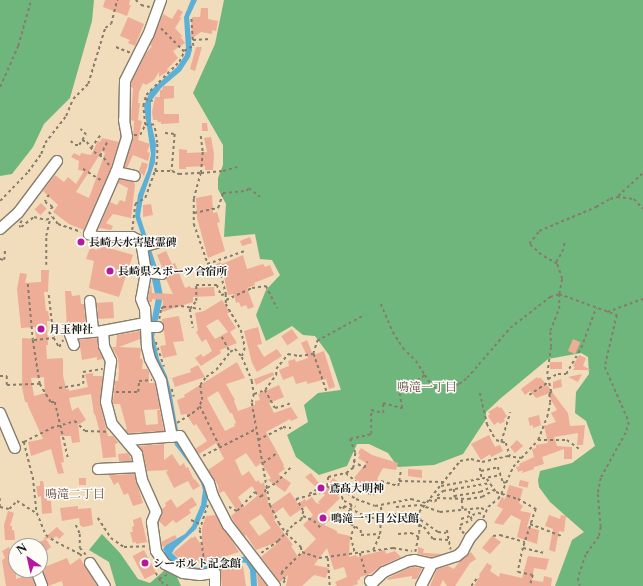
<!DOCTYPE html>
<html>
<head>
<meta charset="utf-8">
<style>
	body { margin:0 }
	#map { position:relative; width:643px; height:586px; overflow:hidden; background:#f1dcbb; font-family:"Libre Caslon Text","Noto Serif JP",serif }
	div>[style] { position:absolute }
	.forest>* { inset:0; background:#6fb67d }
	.water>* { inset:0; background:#5ab0d7 }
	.building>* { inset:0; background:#eead97; transform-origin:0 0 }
	.path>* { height:1.5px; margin-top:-0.75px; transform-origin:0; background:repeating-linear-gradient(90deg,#867c6c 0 3px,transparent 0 6px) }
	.roads { filter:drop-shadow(1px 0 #867c6c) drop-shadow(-1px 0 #867c6c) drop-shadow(0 1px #867c6c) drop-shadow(0 -1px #867c6c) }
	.minor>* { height:10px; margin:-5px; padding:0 5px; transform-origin:5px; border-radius:5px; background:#fff }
	.dots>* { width:11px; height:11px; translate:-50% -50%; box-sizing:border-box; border:2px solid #fdfcf7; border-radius:50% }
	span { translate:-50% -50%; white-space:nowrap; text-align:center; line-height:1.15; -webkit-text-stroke:3px #fdfcf7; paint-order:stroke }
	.poi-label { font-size:11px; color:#1c1c1c; font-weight:700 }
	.left { translate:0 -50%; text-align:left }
	.neighbourhood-label { font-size:12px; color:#664f47 }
	.north { position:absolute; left:8px; top:538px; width:40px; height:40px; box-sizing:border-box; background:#fdfcf7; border:1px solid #a3a29f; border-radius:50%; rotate:326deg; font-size:11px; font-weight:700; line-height:16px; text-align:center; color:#1c1c1c }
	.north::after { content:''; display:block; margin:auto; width:14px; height:18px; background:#b5179e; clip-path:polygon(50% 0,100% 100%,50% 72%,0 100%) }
</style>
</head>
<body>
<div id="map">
	<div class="forest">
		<i style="clip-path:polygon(0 0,94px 0,92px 21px,70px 98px,44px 124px,33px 147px,12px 174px,0 176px)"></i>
		<i style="clip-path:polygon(224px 0,643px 0,643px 586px,555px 586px,572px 540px,584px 532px,550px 502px,539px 487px,538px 480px,540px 471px,572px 463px,595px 446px,586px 421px,575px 413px,576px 392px,589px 374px,588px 357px,581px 353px,548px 359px,501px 398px,486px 412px,486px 419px,463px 454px,434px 465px,398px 467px,388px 453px,369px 444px,357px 444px,347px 466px,319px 475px,296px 457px,287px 435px,308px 422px,304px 405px,318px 393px,341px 390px,329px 355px,315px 336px,303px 335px,292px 326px,266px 341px,256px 315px,266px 290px,280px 275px,272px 260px,260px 259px,255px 234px,224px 237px,226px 204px,218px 189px,218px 178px,223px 165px,223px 145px,193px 93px,215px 44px)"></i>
		<i style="clip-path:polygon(102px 534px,120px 553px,138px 579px,150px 583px,165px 570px,177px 577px,181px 586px,116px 586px,109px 562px,89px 550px)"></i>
	</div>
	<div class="water">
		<i style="clip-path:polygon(191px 0,197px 0,189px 17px,192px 50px,190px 57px,181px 71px,162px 87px,151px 101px,151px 122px,156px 144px,155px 162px,143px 197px,140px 216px,158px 271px,163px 296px,154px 337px,159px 359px,167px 376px,171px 391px,180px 442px,206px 480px,208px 496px,206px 507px,196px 529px,175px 548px,172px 553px,185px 565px,198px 568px,246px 556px,256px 568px,257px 586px,251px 586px,250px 570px,246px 563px,241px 562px,214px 570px,183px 571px,160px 556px,165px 552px,163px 549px,166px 545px,185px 534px,192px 526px,201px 505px,203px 490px,201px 483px,191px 466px,175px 445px,154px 361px,150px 329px,156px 298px,144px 243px,135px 216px,138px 195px,148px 170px,151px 154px,144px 106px,150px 91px,177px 67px,185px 55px,186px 49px,184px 17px)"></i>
	</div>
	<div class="building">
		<i style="clip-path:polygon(105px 0,130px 0,129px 5px,131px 5px,127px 16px,103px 7px)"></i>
		<i style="clip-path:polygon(201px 8px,208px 8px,208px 19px,218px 21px,216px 31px,212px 30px,212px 34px,201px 32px,191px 39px,192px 17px,200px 17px)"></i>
		<i style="clip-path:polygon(178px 9px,183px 12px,179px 18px,182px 17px,175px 28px,183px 37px,180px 36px,185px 43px,173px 51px,178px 58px,167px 69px,168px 71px,159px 77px,159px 72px,154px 80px,146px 85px,143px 83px,139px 92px,138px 103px,140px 103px,138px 120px,142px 121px,138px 140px,150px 144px,147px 152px,150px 153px,148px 161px,133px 155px,127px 168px,124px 167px,133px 139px,134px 121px,131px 120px,133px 88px,131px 87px,131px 83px,145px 55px,152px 46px,150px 45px,163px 14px,172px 19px)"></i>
		<i style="clip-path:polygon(128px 17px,144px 24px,135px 46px,128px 43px,130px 40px,120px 36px)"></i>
		<i style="clip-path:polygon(196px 47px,202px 47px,195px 71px,190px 69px)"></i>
		<i style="clip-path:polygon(163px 86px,174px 86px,174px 98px,164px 99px,164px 114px,179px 114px,179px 123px,161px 124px,161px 122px,158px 122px,157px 120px,153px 120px,152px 112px,155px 97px,160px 97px,160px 90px,162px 90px)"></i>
		<i style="clip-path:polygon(202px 123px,207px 123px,208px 131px,202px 131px)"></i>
		<i style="clip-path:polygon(211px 137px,214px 154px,213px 170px,205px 170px,205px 166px,186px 167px,186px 169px,179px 169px,179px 149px,187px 150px,187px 153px,207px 152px,204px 138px)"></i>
		<i style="clip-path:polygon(evenodd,102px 138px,119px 142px,110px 170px,84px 230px,69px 224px,53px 212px,58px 205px,43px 191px,55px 175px,64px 182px,68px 177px,76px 184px,84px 171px,78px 170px,79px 161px,71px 157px,74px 153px,80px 156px,81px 153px,91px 155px,98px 141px,100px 142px,102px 138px,102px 151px,105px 153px,89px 198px,76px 192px,102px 151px)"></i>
		<i style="clip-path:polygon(142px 162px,148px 164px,144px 176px,139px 171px)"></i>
		<i style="clip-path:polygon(120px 179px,134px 182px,135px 185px,131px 218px,113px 214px,106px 223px,113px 226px,111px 230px,100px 228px,98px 230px,110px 202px,117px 205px,120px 200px,125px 202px,128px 188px,118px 183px)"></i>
		<i style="clip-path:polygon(212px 195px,213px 213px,217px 212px,220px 222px,217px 223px,225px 251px,208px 258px,197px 218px,196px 198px)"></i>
		<i style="left:41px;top:203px;width:8px;height:9px;rotate:45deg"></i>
		<i style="clip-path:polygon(151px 204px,153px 215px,143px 217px,143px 205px)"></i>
		<i style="clip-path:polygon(250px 237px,252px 243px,242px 246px,240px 241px)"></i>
		<i style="clip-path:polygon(99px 245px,133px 255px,119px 297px,89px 288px,94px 261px,86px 259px,90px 248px,97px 250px)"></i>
		<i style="clip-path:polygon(166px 251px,172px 264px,175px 263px,185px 288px,190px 286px,191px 288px,214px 287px,215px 296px,193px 297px,193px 302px,162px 312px,163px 300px,152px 299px,152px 302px,149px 302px,148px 298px,151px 282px,152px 293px,173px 294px,166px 279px,168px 272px,162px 267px,157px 255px)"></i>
		<i style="clip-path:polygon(243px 255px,247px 269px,263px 264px,265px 267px,270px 265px,274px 275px,254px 283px,255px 285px,247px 288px,254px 307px,248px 309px,246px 305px,241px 307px,239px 302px,236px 303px,234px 294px,228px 295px,223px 272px,221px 273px,219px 270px,216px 272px,213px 266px,220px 262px,222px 264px)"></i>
		<i style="clip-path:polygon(evenodd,41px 270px,49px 270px,48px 292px,44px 292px,46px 311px,48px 311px,50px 321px,47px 321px,48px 345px,46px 345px,47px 359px,63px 358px,63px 375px,66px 389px,69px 389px,69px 391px,88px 387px,85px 374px,93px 373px,93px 376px,103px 376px,100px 404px,108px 436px,113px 436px,117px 441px,118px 443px,115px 444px,116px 457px,103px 458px,99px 429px,95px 414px,94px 415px,91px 394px,69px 398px,72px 411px,78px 407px,86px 420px,78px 425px,80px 442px,72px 443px,71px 436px,60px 436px,64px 462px,61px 463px,64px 473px,58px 474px,51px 449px,31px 456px,28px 442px,43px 439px,29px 408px,27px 402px,25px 402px,22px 387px,22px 338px,36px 339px,35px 327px,21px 328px,17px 289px,20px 273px,27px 274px,25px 283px,41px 282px,41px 270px,44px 377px,45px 393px,34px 396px,31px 378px,44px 377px)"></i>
		<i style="clip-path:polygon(65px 291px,71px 291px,72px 296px,80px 295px,81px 304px,84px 304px,86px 326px,67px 328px)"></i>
		<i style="clip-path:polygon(evenodd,222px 300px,230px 312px,227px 314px,236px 328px,230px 332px,237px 343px,220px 350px,221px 353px,201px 366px,195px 358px,201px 354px,203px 357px,212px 351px,206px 339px,202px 342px,196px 332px,198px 331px,195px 313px,204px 311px,222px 300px,218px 319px,228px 332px,215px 339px,206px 326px,218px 319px)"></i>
		<i style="left:113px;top:302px;width:16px;height:16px;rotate:86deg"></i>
		<i style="clip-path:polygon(179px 316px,184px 341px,173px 342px,177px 355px,163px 358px,160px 346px,166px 345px,162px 319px)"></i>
		<i style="clip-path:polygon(258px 327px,262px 344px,257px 345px,264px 357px,277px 349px,282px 356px,257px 372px,252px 363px,244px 331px)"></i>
		<i style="left:292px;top:329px;width:11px;height:13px;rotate:56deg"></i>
		<i style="clip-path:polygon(140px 331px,140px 339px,119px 347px,141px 348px,140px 358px,143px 360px,142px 369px,148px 369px,149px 372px,149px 383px,155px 383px,160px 409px,144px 410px,146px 425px,158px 424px,157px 410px,160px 410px,164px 431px,128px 433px,125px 430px,127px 429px,120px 404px,113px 404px,113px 402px,115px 381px,118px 381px,119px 371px,118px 358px,112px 347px,116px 347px,117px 335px)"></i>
		<i style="clip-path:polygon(95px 338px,97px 339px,98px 348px,103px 359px,97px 360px,97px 357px,82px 360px,79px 340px)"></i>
		<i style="left:573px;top:339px;width:8px;height:13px;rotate:23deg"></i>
		<i style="clip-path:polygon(307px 340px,313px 355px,324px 351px,335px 387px,329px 389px,326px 379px,307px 384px,307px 381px,296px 384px,293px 376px,283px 380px,279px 370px,289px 366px,288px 361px,295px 359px,296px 362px,308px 358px,301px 343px)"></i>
		<i style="clip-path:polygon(579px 355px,586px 358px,583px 366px,591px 370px,573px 370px,575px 367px,573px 366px)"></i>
		<i style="clip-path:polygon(evenodd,237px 362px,245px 378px,226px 384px,235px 400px,234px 401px,238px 411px,255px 405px,255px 401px,260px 400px,258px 394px,279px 385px,284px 397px,269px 403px,274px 413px,291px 407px,298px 418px,291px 421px,290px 419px,266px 432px,284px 465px,283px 466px,285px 469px,278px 474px,291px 483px,285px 492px,268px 480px,271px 478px,261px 463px,256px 467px,246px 453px,235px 460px,242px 476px,249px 471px,256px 482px,258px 480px,261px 484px,264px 482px,269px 507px,290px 492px,298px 504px,305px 499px,306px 501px,312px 497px,316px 503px,320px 504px,318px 502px,325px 495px,305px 477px,311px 473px,324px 490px,333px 478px,340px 483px,334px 492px,340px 498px,326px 512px,331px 519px,324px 525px,337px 531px,337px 533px,350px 536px,349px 557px,356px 555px,357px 557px,385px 550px,386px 554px,395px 551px,401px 557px,381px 566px,370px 574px,360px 577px,360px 579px,357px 581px,358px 584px,352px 586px,337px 586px,335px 582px,347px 577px,344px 567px,334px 570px,327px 548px,314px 565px,329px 568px,326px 578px,314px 575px,302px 586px,286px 586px,288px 575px,280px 582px,261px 557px,280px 541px,256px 550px,246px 535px,244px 536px,234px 522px,231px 516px,237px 511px,224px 491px,219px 493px,218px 485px,208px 470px,224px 459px,216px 443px,199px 454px,195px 449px,207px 441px,196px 424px,194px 426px,186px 414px,181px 415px,177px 400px,185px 397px,184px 395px,237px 362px,218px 391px,230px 413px,232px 413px,236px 423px,234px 424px,235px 426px,225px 431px,207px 398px,218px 391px,237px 362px,252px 486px,258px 495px,244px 507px,238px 497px,252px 486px,237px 362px,306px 506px,313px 515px,303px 525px,316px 539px,298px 557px,291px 546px,293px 545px,274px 520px,276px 519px,273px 515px,283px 507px,290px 517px,306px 506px,237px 362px,261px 514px,271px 528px,259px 536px,249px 522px,261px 514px)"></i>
		<i style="left:550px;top:362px;width:12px;height:7px"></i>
		<i style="clip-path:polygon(198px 365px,205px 377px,175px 387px,172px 378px,191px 372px,190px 369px)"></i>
		<i style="clip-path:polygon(273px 372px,274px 375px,256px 385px,254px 379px)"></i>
		<i style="clip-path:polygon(582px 374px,578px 382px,568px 377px)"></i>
		<i style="clip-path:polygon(537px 377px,539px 379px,540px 377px,553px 392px,536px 398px,530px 391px,525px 395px,521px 389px)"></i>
		<i style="clip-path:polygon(561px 379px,562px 387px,553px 389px,553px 382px)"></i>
		<i style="clip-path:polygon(552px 392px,568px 413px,570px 426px,585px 425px,583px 445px,577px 445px,578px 433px,554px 437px,557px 446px,572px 447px,572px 459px,564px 459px,564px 449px,542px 457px,544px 464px,534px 467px,534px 469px,522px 473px,523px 470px,518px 472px,516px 467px,520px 466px,519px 464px,534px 457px,532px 449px,536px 448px,536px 445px,548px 443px,544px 426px,556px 422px,551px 413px,557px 410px,548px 395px)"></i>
		<i style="clip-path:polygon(498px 406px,499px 408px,501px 407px,507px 416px,504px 419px,505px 421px,500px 424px,498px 422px,494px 425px,488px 416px,490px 414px,488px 412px)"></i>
		<i style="clip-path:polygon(539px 415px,541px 425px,533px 428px,533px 425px,530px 426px,528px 418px)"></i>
		<i style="clip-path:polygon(489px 435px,495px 447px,500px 445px,503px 451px,491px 457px,490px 454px,481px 460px,471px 444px)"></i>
		<i style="clip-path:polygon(517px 440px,523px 446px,515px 453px,510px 447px)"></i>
		<i style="clip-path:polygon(164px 444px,164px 460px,172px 454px,180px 466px,184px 463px,186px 468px,188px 467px,194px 480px,195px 479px,200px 486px,193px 490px,188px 481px,174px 488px,166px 472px,169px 470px,147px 471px,143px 452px,138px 446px)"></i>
		<i style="clip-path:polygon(361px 448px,372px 455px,398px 463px,396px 470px,383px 468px,377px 479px,379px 481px,372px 491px,354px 478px,366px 463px,358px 458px,360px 455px,358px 453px)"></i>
		<i style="clip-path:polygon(128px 453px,132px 461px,119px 461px,118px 454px)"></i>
		<i style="clip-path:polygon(408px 469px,422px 470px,422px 478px,408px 476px)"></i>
		<i style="clip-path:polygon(134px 474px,143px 503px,133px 506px,128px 493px,124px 495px,118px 482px,114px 485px,109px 475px)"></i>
		<i style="left:79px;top:478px;width:7px;height:7px"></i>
		<i style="left:520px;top:480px;width:9px;height:6px;rotate:13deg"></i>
		<i style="clip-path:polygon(40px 481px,43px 481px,47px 501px,51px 501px,52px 513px,42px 514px,41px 496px,38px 497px,36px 486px,40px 486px)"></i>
		<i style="clip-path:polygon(509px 485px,523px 489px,519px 503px,523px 506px,520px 511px,531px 513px,527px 527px,539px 530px,537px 544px,517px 537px,521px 520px,511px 515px,503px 525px,494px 523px,503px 509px,497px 506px,502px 497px,505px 499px)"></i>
		<i style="clip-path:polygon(192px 497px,197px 505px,189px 510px,191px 513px,176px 523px,173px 520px,165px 527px,159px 521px,162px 509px,166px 506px,165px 503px,171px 499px,177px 508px)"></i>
		<i style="clip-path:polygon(78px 506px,78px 509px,91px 508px,93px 525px,83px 527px,80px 525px,79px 518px,62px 521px,60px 508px)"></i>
		<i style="clip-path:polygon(8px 511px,14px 513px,10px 526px,12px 526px,12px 530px,14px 530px,15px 540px,5px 540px,4px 525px)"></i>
		<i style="clip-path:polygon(216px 515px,239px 552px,207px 562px,191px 564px,190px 557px,184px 563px,173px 553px,192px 537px,193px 538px,195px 536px,202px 546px,202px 528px,206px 516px)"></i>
		<i style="clip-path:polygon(549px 515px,560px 519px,561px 515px,566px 516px,564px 532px,559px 531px,555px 552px,549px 550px,553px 529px,545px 526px)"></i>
		<i style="clip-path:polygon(141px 517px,147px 542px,136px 544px,136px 542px,133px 543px,130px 532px,133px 532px,132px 527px,134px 526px,133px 520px)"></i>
		<i style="clip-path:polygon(57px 527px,64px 534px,59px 539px,56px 536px,54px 538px,43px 539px)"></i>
		<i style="clip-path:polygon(175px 535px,177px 538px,163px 547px,161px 542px)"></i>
		<i style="clip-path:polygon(492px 536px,501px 542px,490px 554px,482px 548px)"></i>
		<i style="clip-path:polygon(46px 539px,51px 547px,42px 555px,40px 546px,30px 546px)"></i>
		<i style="clip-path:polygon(9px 547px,11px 553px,16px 551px,16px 579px,31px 574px,35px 586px,6px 586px,2px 560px,5px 558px,2px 551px)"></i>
		<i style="clip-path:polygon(418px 547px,424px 549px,423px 553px,443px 554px,432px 557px,418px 554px)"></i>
		<i style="left:144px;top:550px;width:26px;height:13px;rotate:62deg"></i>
		<i style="clip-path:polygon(471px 552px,476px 559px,470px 563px,455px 586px,447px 586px,443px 580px,440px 586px,430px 586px,437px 569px,448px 566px,454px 569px,459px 562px)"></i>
		<i style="clip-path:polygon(528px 556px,549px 559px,546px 570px,534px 568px,532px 580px,543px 582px,544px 576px,552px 578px,551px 586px,474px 586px,480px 576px,479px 575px,487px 563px,492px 566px,490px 571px,499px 577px,500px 573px,522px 578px)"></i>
		<i style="clip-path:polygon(67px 558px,70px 565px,80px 558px,97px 586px,63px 586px,62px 581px,48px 586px,42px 568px)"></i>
		<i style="clip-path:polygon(240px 564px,240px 566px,243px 566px,246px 586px,222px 586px,220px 569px,234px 567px,234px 565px)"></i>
		<i style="clip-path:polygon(411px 567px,422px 568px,417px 579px,412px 579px,412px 576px,387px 580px,388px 578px)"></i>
		<i style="clip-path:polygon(257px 575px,258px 575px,267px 586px,258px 586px)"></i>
	</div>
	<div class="path">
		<i style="left:136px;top:0;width:7px;rotate:45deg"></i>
		<i style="left:141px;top:5px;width:9px;rotate:13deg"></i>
		<i style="left:193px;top:40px;width:18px;rotate:-3deg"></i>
		<i style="left:116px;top:47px;width:16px;rotate:22deg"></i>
		<i style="left:184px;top:51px;width:10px;rotate:-29deg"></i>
		<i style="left:193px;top:46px;width:27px;rotate:-94deg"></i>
		<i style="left:0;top:87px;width:45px;rotate:-66.3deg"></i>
		<i style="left:18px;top:46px;width:48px;rotate:-74.2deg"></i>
		<i style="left:145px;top:99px;width:8px;rotate:14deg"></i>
		<i style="left:165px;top:133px;width:10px;rotate:6deg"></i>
		<i style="left:175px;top:134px;width:37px;rotate:95deg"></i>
		<i style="left:134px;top:135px;width:6px"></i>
		<i style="left:140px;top:135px;width:11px;rotate:-63deg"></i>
		<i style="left:145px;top:125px;width:19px;rotate:-96deg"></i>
		<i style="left:143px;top:106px;width:11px;rotate:-75deg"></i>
		<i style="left:146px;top:95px;width:47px;rotate:-45deg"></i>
		<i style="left:179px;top:62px;width:11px;rotate:-63deg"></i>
		<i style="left:184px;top:52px;width:34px;rotate:-135deg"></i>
		<i style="left:201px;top:136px;width:16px;rotate:83deg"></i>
		<i style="left:203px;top:152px;width:21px;rotate:95deg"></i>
		<i style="left:201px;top:173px;width:27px;rotate:105deg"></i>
		<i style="left:194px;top:199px;width:25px;rotate:90deg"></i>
		<i style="left:194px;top:224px;width:49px;rotate:70.8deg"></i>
		<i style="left:210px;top:270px;width:4px;rotate:45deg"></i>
		<i style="left:213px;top:273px;width:8px;rotate:14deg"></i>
		<i style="left:221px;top:275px;width:20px;rotate:75deg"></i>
		<i style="left:226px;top:294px;width:10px;rotate:90deg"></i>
		<i style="left:226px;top:304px;width:30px;rotate:60deg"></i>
		<i style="left:241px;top:330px;width:18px;rotate:77deg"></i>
		<i style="left:245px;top:348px;width:9px;rotate:108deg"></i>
		<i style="left:242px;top:357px;width:26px;rotate:67deg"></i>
		<i style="left:252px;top:381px;width:13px;rotate:81deg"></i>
		<i style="left:254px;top:394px;width:9px;rotate:103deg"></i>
		<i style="left:252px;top:403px;width:104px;rotate:80deg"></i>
		<i style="left:270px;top:505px;width:20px;rotate:63deg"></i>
		<i style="left:279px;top:523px;width:12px;rotate:55deg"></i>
		<i style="left:286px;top:533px;width:21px;rotate:43deg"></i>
		<i style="left:301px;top:547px;width:5px;rotate:79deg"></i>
		<i style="left:302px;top:552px;width:18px;rotate:19deg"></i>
		<i style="left:319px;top:558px;width:75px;rotate:-7.7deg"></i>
		<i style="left:393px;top:548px;width:19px;rotate:9deg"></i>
		<i style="left:82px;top:140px;width:5px;rotate:22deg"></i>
		<i style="left:87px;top:142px;width:12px;rotate:55deg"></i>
		<i style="left:94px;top:152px;width:12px;rotate:31deg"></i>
		<i style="left:104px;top:158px;width:9px;rotate:54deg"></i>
		<i style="left:71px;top:141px;width:6px;rotate:45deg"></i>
		<i style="left:75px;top:145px;width:4px"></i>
		<i style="left:79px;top:145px;width:6px;rotate:-59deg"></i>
		<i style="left:82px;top:140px;width:6px;rotate:-51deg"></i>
		<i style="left:86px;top:135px;width:8px;rotate:-135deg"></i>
		<i style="left:91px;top:148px;width:17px;rotate:-54deg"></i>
		<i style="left:100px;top:156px;width:18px;rotate:-63deg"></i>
		<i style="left:83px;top:169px;width:22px;rotate:32deg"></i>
		<i style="left:155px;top:171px;width:17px"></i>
		<i style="left:172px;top:171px;width:8px;rotate:23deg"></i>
		<i style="left:179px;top:174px;width:22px;rotate:-3deg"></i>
		<i style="left:201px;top:173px;width:22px;rotate:-5deg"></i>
		<i style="left:223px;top:171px;width:15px;rotate:-16deg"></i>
		<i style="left:49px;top:195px;width:8px;rotate:120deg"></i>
		<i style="left:45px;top:202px;width:9px;rotate:32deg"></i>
		<i style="left:53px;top:207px;width:6px;rotate:129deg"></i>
		<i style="left:49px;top:212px;width:15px;rotate:53deg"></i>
		<i style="left:58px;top:224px;width:24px;rotate:19deg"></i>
		<i style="left:618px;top:196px;width:34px;rotate:-43deg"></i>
		<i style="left:0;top:201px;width:40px;rotate:-46deg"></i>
		<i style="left:28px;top:172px;width:22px;rotate:-54deg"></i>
		<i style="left:41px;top:154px;width:12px;rotate:-70deg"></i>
		<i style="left:45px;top:143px;width:34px;rotate:-52deg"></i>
		<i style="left:66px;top:116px;width:18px;rotate:-68deg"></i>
		<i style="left:73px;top:99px;width:21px;rotate:-45deg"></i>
		<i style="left:88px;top:84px;width:59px;rotate:-73.1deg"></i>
		<i style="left:105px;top:28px;width:7px;rotate:-34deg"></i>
		<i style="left:111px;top:24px;width:25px;rotate:-76deg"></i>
		<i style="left:194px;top:213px;width:25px;rotate:-12deg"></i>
		<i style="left:218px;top:208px;width:16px;rotate:-72deg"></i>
		<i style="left:223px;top:193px;width:23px;rotate:-5deg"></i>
		<i style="left:246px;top:191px;width:4px;rotate:-45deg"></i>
		<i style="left:249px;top:188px;width:14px;rotate:39deg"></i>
		<i style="left:22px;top:221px;width:6px;rotate:121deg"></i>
		<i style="left:19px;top:226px;width:2px;rotate:27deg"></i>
		<i style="left:21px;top:227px;width:16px;rotate:-38deg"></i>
		<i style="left:34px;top:217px;width:12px;rotate:14deg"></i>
		<i style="left:46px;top:220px;width:7px;rotate:-27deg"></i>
		<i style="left:132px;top:230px;width:26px;rotate:-83deg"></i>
		<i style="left:135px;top:204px;width:12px;rotate:-31deg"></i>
		<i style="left:145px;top:198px;width:29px;rotate:-70deg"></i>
		<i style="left:155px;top:171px;width:12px;rotate:-81deg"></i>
		<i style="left:157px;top:159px;width:16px;rotate:-90deg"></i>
		<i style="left:157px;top:143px;width:18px;rotate:-99deg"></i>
		<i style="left:154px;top:125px;width:9px;rotate:180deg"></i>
		<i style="left:0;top:259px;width:4px;rotate:14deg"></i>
		<i style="left:4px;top:260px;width:11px;rotate:-85deg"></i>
		<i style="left:207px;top:264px;width:39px;rotate:-19deg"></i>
		<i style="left:557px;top:264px;width:18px;rotate:-151deg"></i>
		<i style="left:541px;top:255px;width:16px;rotate:-137deg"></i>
		<i style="left:529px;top:244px;width:16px;rotate:-52deg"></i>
		<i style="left:539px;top:231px;width:62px;rotate:-22.8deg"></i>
		<i style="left:596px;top:207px;width:16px;rotate:-30deg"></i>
		<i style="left:610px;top:199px;width:7px;rotate:-16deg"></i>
		<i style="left:617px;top:197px;width:17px;rotate:7deg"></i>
		<i style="left:634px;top:199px;width:13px;rotate:48deg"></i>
		<i style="left:46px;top:265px;width:29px;rotate:-90deg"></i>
		<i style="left:46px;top:236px;width:18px;rotate:-77deg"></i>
		<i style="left:28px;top:284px;width:56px;rotate:84.9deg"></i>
		<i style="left:33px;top:340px;width:45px;rotate:81deg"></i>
		<i style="left:40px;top:384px;width:21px;rotate:59deg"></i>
		<i style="left:51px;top:402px;width:4px"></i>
		<i style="left:55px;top:402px;width:57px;rotate:76.9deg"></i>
		<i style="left:49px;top:295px;width:43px;rotate:83.4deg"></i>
		<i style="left:54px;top:338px;width:10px;rotate:61deg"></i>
		<i style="left:59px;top:347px;width:8px;rotate:-60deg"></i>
		<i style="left:226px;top:300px;width:29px;rotate:-25deg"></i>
		<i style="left:252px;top:288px;width:14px;rotate:-8deg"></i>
		<i style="left:266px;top:286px;width:25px;rotate:63deg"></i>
		<i style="left:381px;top:304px;width:30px;rotate:67deg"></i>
		<i style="left:393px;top:332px;width:19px;rotate:58deg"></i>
		<i style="left:403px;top:348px;width:18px;rotate:45deg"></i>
		<i style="left:416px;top:361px;width:17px;rotate:57deg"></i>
		<i style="left:190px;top:309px;width:10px;rotate:-53deg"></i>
		<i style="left:196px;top:301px;width:16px;rotate:-90deg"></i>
		<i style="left:196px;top:285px;width:21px"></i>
		<i style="left:217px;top:285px;width:11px;rotate:68deg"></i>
		<i style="left:221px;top:295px;width:5px;rotate:-11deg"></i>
		<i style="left:190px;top:309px;width:19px;rotate:81deg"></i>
		<i style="left:607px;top:312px;width:38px;rotate:-20deg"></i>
		<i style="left:159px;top:319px;width:10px;rotate:-79deg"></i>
		<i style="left:161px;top:309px;width:3px;rotate:-45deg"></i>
		<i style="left:163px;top:307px;width:18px;rotate:-3deg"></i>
		<i style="left:181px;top:306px;width:20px;rotate:9deg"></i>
		<i style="left:222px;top:337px;width:17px;rotate:62deg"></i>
		<i style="left:34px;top:340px;width:20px;rotate:-6deg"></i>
		<i style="left:156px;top:342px;width:26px;rotate:72deg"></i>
		<i style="left:0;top:376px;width:7px"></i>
		<i style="left:7px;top:376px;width:9px;rotate:90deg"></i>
		<i style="left:7px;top:385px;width:33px;rotate:-2deg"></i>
		<i style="left:548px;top:379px;width:11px;rotate:-27deg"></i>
		<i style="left:558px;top:374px;width:8px"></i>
		<i style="left:566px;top:374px;width:30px;rotate:-60deg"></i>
		<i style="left:581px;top:348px;width:43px;rotate:-69.4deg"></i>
		<i style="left:59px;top:388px;width:24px;rotate:-9deg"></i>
		<i style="left:83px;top:384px;width:12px;rotate:-90deg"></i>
		<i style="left:83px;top:372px;width:20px;rotate:-9deg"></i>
		<i style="left:172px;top:389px;width:8px;rotate:76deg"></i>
		<i style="left:265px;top:390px;width:21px;rotate:61deg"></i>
		<i style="left:275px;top:408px;width:12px;rotate:-14deg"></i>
		<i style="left:287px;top:405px;width:5px;rotate:-37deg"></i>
		<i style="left:326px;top:391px;width:39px;rotate:-109deg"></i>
		<i style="left:313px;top:354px;width:14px;rotate:-73deg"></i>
		<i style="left:317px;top:341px;width:54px;rotate:-29deg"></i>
		<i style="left:116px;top:392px;width:22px"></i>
		<i style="left:138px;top:392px;width:11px;rotate:-85deg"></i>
		<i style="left:139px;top:381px;width:13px;rotate:-4deg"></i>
		<i style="left:480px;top:393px;width:32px;rotate:77deg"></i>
		<i style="left:487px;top:424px;width:18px;rotate:61deg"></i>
		<i style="left:496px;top:440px;width:10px;rotate:17deg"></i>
		<i style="left:506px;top:443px;width:14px;rotate:73deg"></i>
		<i style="left:254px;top:394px;width:12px;rotate:-20deg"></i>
		<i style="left:265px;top:390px;width:19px;rotate:-54deg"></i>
		<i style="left:276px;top:375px;width:6px;rotate:-90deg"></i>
		<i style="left:276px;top:369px;width:19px;rotate:-51deg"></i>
		<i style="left:288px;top:354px;width:11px;rotate:10deg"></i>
		<i style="left:299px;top:356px;width:14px;rotate:-8deg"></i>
		<i style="left:529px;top:395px;width:23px;rotate:-34deg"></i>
		<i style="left:200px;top:406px;width:46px;rotate:64deg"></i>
		<i style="left:177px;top:423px;width:24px;rotate:-33deg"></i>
		<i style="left:197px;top:410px;width:11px;rotate:-63deg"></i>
		<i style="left:202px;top:400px;width:15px;rotate:-98deg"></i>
		<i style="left:200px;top:385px;width:10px;rotate:-53deg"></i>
		<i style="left:206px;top:377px;width:12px;rotate:-35deg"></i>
		<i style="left:216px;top:370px;width:23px;rotate:-52deg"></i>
		<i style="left:230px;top:352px;width:6px;rotate:-31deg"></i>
		<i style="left:235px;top:349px;width:11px;rotate:49deg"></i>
		<i style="left:258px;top:440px;width:28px;rotate:-27deg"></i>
		<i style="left:283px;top:427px;width:8px;rotate:7deg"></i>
		<i style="left:538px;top:440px;width:29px"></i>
		<i style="left:567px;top:440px;width:17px;rotate:36deg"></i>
		<i style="left:22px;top:442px;width:2px"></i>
		<i style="left:24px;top:442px;width:36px;rotate:76deg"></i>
		<i style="left:33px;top:477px;width:36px;rotate:84deg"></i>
		<i style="left:37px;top:513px;width:24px;rotate:68deg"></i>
		<i style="left:46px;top:535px;width:12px;rotate:35deg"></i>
		<i style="left:56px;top:542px;width:27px;rotate:27deg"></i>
		<i style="left:80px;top:554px;width:6px;rotate:45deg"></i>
		<i style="left:24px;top:442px;width:30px;rotate:-27deg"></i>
		<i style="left:51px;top:428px;width:25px;rotate:-16deg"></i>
		<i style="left:75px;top:421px;width:14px;rotate:45deg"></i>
		<i style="left:85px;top:431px;width:23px;rotate:2deg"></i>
		<i style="left:501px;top:442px;width:31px;rotate:-73deg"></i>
		<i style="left:203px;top:456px;width:59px;rotate:-27deg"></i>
		<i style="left:353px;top:461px;width:13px;rotate:32deg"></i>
		<i style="left:364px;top:468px;width:7px;rotate:-63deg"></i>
		<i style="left:263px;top:463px;width:17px;rotate:-36deg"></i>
		<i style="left:480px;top:468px;width:11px;rotate:80deg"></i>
		<i style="left:481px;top:471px;width:17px;rotate:-13deg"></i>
		<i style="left:498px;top:467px;width:16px;rotate:72deg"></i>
		<i style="left:503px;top:482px;width:3px;rotate:18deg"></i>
		<i style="left:346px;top:473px;width:18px;rotate:41deg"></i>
		<i style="left:360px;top:485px;width:7px;rotate:63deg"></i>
		<i style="left:363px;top:491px;width:11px;rotate:22deg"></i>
		<i style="left:373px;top:495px;width:16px;rotate:-60deg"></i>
		<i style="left:381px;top:481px;width:18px;rotate:16deg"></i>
		<i style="left:398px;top:486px;width:5px;rotate:-79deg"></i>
		<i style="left:399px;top:481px;width:44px;rotate:1.3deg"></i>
		<i style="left:487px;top:479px;width:16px;rotate:55deg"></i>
		<i style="left:496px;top:492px;width:23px;rotate:18deg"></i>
		<i style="left:518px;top:499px;width:21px;rotate:29deg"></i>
		<i style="left:536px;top:509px;width:41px;rotate:108.4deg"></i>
		<i style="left:523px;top:548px;width:25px;rotate:102deg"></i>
		<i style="left:518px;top:572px;width:15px;rotate:11deg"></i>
		<i style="left:533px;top:575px;width:11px;rotate:105deg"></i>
		<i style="left:399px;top:481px;width:12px;rotate:-81deg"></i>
		<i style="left:327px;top:486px;width:19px;rotate:36deg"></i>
		<i style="left:342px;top:497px;width:4px;rotate:63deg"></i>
		<i style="left:344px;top:501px;width:13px;rotate:27deg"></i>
		<i style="left:441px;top:486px;width:61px;rotate:-10.4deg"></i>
		<i style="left:454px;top:489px;width:9px;rotate:84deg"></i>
		<i style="left:455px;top:498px;width:2px;rotate:27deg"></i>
		<i style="left:347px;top:493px;width:11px;rotate:34deg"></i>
		<i style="left:356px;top:499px;width:20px;rotate:20deg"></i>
		<i style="left:375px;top:506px;width:37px;rotate:-11deg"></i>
		<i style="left:411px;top:499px;width:16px;rotate:15deg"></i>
		<i style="left:309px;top:494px;width:8px;rotate:-30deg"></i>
		<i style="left:454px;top:496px;width:26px;rotate:-9deg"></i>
		<i style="left:480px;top:492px;width:12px;rotate:-24deg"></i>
		<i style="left:0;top:498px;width:9px;rotate:90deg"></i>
		<i style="left:437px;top:498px;width:31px;rotate:2deg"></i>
		<i style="left:468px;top:499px;width:14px;rotate:-8deg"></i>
		<i style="left:482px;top:497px;width:14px;rotate:-30deg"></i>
		<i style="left:429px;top:500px;width:6px;rotate:18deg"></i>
		<i style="left:435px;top:502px;width:6px;rotate:-72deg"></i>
		<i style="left:437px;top:496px;width:8px;rotate:-40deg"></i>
		<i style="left:443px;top:491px;width:48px;rotate:-9.7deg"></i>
		<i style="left:462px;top:500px;width:11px;rotate:85deg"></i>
		<i style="left:208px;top:505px;width:26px;rotate:108deg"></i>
		<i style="left:200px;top:530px;width:34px;rotate:82deg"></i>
		<i style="left:205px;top:564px;width:9px;rotate:-6deg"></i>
		<i style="left:214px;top:563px;width:2px;rotate:90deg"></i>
		<i style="left:352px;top:505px;width:17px;rotate:114deg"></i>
		<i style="left:345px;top:521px;width:18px;rotate:29deg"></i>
		<i style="left:361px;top:530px;width:5px;rotate:90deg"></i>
		<i style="left:361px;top:535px;width:19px;rotate:-3deg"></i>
		<i style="left:0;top:507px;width:9px;rotate:13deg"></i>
		<i style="left:9px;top:509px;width:11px;rotate:-45deg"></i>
		<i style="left:17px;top:501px;width:22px;rotate:32deg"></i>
		<i style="left:229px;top:507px;width:9px;rotate:27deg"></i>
		<i style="left:237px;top:511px;width:26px;rotate:-47deg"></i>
		<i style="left:255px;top:492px;width:8px;rotate:40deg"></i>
		<i style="left:261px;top:497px;width:11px;rotate:-56deg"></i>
		<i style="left:267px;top:488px;width:10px;rotate:-29deg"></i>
		<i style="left:276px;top:483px;width:21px;rotate:-47deg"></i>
		<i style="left:339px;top:507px;width:4px;rotate:27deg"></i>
		<i style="left:343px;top:509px;width:3px;rotate:-72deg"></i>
		<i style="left:344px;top:506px;width:23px;rotate:25deg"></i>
		<i style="left:365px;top:516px;width:16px;rotate:14deg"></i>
		<i style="left:396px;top:507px;width:24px;rotate:-5deg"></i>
		<i style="left:420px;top:505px;width:21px;rotate:19deg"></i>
		<i style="left:440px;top:512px;width:41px;rotate:-5.6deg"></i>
		<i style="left:481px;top:508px;width:5px;rotate:22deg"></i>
		<i style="left:469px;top:511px;width:9px;rotate:72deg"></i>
		<i style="left:303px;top:516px;width:12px;rotate:24deg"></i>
		<i style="left:314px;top:521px;width:10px;rotate:45deg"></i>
		<i style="left:381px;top:517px;width:12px;rotate:-14deg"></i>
		<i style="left:393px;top:514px;width:26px;rotate:2deg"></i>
		<i style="left:98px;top:518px;width:24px;rotate:57deg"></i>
		<i style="left:111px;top:538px;width:16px;rotate:35deg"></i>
		<i style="left:124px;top:547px;width:23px;rotate:-2deg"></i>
		<i style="left:483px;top:518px;width:12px;rotate:-66deg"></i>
		<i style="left:488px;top:507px;width:13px;rotate:-39deg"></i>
		<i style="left:498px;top:499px;width:6px;rotate:-59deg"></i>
		<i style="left:501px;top:494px;width:30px;rotate:-66deg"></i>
		<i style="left:513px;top:467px;width:37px;rotate:-47deg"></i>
		<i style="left:538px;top:440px;width:25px;rotate:-69deg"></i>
		<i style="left:547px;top:417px;width:14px;rotate:-78deg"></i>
		<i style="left:550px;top:403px;width:9px;rotate:-96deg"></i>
		<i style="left:549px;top:394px;width:3px;rotate:-45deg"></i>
		<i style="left:551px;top:392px;width:18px;rotate:-103deg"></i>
		<i style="left:547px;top:374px;width:27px;rotate:-82deg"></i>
		<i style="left:551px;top:347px;width:16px;rotate:-94deg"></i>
		<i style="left:550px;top:331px;width:24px;rotate:-68deg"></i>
		<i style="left:559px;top:309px;width:15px;rotate:-90deg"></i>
		<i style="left:559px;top:294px;width:15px;rotate:-79deg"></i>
		<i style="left:562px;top:279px;width:18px;rotate:-109deg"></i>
		<i style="left:556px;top:262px;width:12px;rotate:-59deg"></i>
		<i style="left:562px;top:252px;width:11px;rotate:-75deg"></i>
		<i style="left:461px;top:519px;width:18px;rotate:-19deg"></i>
		<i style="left:478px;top:513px;width:6px;rotate:9deg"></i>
		<i style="left:191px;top:520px;width:10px;rotate:24deg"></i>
		<i style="left:382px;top:522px;width:39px;rotate:-3deg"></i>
		<i style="left:421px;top:520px;width:21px;rotate:35deg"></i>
		<i style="left:438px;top:532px;width:8px;rotate:7deg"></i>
		<i style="left:530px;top:524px;width:34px;rotate:21deg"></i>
		<i style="left:76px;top:525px;width:10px;rotate:66deg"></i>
		<i style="left:80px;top:534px;width:14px;rotate:90deg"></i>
		<i style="left:80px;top:548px;width:9px;rotate:49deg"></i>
		<i style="left:419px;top:525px;width:5px;rotate:22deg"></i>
		<i style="left:424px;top:527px;width:15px;rotate:53deg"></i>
		<i style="left:433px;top:539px;width:16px;rotate:4deg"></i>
		<i style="left:355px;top:526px;width:12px;rotate:110deg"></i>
		<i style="left:351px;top:537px;width:16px;rotate:76deg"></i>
		<i style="left:447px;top:530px;width:20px;rotate:79deg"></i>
		<i style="left:398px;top:534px;width:13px;rotate:-4deg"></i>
		<i style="left:411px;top:533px;width:9px;rotate:27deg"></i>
		<i style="left:464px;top:534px;width:6px;rotate:-135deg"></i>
		<i style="left:460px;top:530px;width:5px;rotate:-90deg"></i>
		<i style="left:460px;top:525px;width:13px;rotate:-23deg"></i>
		<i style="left:493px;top:536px;width:7px;rotate:-8deg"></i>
		<i style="left:500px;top:535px;width:26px;rotate:16deg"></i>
		<i style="left:523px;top:548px;width:22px;rotate:13deg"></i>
		<i style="left:373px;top:550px;width:17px;rotate:-66deg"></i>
		<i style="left:380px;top:534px;width:28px;rotate:-88deg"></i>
		<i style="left:415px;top:552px;width:19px;rotate:-78deg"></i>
		<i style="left:419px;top:533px;width:21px;rotate:-90deg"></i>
		<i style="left:419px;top:512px;width:65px;rotate:-51.2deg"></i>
		<i style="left:460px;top:461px;width:11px;rotate:-10deg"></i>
		<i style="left:471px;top:459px;width:11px;rotate:15deg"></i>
		<i style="left:482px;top:462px;width:26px;rotate:-13deg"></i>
		<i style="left:507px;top:456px;width:15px;rotate:8deg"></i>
		<i style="left:261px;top:553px;width:21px;rotate:-35deg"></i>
		<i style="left:278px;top:541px;width:23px;rotate:-47deg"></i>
		<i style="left:294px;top:524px;width:8px;rotate:-30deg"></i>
		<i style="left:301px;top:520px;width:9px;rotate:-77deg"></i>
		<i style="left:303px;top:511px;width:14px;rotate:-120deg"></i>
		<i style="left:296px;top:499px;width:28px;rotate:-15deg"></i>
		<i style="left:323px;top:492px;width:7px;rotate:-56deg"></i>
		<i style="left:327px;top:486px;width:9px;rotate:-84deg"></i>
		<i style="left:328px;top:477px;width:18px;rotate:-13deg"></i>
		<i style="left:346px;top:473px;width:9px;rotate:-36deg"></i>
		<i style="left:353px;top:468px;width:15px;rotate:-82deg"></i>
		<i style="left:355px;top:453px;width:15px;rotate:-110deg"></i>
		<i style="left:350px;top:439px;width:22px;rotate:-13deg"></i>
		<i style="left:371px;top:434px;width:24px;rotate:-90deg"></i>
		<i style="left:371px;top:410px;width:12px;rotate:14deg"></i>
		<i style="left:383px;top:413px;width:10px;rotate:-90deg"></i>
		<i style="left:383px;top:403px;width:20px;rotate:15deg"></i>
		<i style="left:402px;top:408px;width:28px;rotate:-100deg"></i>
		<i style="left:397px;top:380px;width:12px;rotate:35deg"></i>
		<i style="left:407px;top:387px;width:22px;rotate:-34deg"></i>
		<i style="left:425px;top:375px;width:14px;rotate:56deg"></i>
		<i style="left:433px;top:387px;width:12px;rotate:14deg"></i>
		<i style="left:445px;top:390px;width:15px;rotate:-23deg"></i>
		<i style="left:459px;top:384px;width:10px;rotate:-37deg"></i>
		<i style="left:467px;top:378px;width:66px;rotate:-49.3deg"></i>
		<i style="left:510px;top:328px;width:51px;rotate:-37.8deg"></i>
		<i style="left:550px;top:297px;width:9px;rotate:-18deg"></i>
		<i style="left:559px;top:294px;width:62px;rotate:19.9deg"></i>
		<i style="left:617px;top:315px;width:53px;rotate:103deg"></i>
		<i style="left:605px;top:367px;width:60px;rotate:66.4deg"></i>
		<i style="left:629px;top:422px;width:11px;rotate:105deg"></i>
		<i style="left:626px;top:433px;width:51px;rotate:119.1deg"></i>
		<i style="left:601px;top:478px;width:16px;rotate:101deg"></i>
		<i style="left:598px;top:494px;width:33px;rotate:85deg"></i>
		<i style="left:601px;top:527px;width:10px;rotate:101deg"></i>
		<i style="left:599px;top:537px;width:22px;rotate:126deg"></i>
		<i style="left:586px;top:555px;width:24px;rotate:109deg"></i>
		<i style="left:578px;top:578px;width:8px;rotate:76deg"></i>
		<i style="left:360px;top:553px;width:22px;rotate:74deg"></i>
		<i style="left:328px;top:558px;width:28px;rotate:86deg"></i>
		<i style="left:156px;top:573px;width:10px;rotate:61deg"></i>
		<i style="left:161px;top:582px;width:8px;rotate:30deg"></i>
		<i style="left:21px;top:574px;width:9px;rotate:-21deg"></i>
		<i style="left:159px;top:579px;width:9px;rotate:-27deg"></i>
		<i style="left:283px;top:583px;width:4px;rotate:-56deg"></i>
		<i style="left:285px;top:580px;width:8px;rotate:-120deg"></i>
		<i style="left:281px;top:573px;width:30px;rotate:-45deg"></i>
		<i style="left:471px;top:586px;width:11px;rotate:-52deg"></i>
	</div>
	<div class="roads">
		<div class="minor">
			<i style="left:161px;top:0;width:37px;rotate:110deg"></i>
			<i style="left:148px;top:35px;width:51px;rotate:116.6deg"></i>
			<i style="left:125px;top:81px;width:39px;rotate:91deg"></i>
			<i style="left:124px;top:120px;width:17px;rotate:80deg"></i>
			<i style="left:127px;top:137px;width:37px;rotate:107deg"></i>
			<i style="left:116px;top:172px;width:68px;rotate:113.5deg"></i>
			<i style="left:89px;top:234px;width:8px;rotate:23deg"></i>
			<i style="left:96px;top:237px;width:36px"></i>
			<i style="left:132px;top:237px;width:7px;rotate:27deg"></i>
			<i style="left:138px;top:240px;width:8px;rotate:60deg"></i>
			<i style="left:142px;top:247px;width:25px;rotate:81deg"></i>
			<i style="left:146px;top:272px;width:27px;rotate:100deg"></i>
			<i style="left:141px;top:299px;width:11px;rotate:68deg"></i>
			<i style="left:145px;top:309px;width:38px;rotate:87deg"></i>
			<i style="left:147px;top:347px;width:12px;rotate:76deg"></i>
			<i style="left:150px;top:359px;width:25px;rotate:63deg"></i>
			<i style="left:161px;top:381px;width:57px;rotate:78.9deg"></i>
			<i style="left:116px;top:172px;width:19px;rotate:12deg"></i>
			<i style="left:0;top:229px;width:24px;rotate:-42deg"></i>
			<i style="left:18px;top:213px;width:65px;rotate:-53.1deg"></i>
			<i style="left:142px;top:247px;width:15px;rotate:-16deg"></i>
			<i style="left:146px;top:272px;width:16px;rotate:7deg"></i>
			<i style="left:90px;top:301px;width:31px;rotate:84deg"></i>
			<i style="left:146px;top:327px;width:12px"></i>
			<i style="left:103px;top:331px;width:15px;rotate:86deg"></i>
			<i style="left:104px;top:346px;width:17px;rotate:65deg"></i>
			<i style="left:111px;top:361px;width:41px;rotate:97deg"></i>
			<i style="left:106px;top:402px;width:23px;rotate:75deg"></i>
			<i style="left:112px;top:424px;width:39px;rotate:50deg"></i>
			<i style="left:137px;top:454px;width:26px;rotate:79deg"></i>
			<i style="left:142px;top:480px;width:35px;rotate:66deg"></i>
			<i style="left:156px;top:512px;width:11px;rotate:112deg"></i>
			<i style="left:152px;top:522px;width:29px;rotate:82deg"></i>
			<i style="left:156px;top:551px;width:16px;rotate:55deg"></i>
			<i style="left:165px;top:564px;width:20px;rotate:27deg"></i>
			<i style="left:183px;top:573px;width:17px;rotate:7deg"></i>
			<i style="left:200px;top:575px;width:15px;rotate:-8deg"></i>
			<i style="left:215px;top:573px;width:13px;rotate:90deg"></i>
			<i style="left:74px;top:345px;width:12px;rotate:-110deg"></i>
			<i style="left:70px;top:334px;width:33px;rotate:-5deg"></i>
			<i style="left:103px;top:331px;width:43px;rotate:-10.8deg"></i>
			<i style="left:0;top:413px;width:38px;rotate:67deg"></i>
			<i style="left:127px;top:440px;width:53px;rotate:-4.3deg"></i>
			<i style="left:180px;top:436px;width:55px;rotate:58.3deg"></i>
			<i style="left:209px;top:483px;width:14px;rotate:73deg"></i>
			<i style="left:213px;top:496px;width:33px;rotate:63deg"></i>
			<i style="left:228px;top:525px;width:77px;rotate:52.4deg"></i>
			<i style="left:98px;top:469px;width:41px;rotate:-2.8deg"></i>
			<i style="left:90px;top:563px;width:27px;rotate:57deg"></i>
			<i style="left:36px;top:570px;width:17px;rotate:69deg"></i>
			<i style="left:370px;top:581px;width:3px;rotate:45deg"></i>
			<i style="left:372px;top:583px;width:16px;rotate:-43deg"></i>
			<i style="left:384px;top:572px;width:27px;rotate:-24deg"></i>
			<i style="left:409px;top:561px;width:6px;rotate:-9deg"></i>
			<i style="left:415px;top:560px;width:17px;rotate:13deg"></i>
			<i style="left:432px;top:564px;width:26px;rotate:-18deg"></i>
			<i style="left:457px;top:556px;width:8px;rotate:-40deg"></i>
			<i style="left:463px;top:551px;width:15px;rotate:-62deg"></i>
			<i style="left:470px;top:538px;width:17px;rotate:-50deg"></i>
			<i style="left:421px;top:586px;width:25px;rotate:-63deg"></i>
		</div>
	</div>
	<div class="dots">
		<i style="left:81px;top:242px;background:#b5179e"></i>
		<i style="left:110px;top:271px;background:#b5179e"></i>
		<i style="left:41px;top:329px;background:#b5179e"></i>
		<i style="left:321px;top:488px;background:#b5179e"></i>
		<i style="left:323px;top:518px;background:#b5179e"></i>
		<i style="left:145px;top:563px;background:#b5179e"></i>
	</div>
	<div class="poi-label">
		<span class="left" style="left:89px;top:242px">長崎大水害慰霊碑</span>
		<span class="left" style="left:118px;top:271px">長崎県スポーツ合宿所</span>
		<span class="left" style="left:49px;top:329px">月玉神社</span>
		<span class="left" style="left:329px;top:488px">鳶髙大明神</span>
		<span class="left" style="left:331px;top:518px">鳴滝一丁目公民館</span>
		<span class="left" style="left:153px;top:563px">シーボルト記念館</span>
	</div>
	<div class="neighbourhood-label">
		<span style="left:427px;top:387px">鳴滝一丁目</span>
		<span style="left:75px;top:494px">鳴滝二丁目</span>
	</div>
	<div class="north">N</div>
</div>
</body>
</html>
